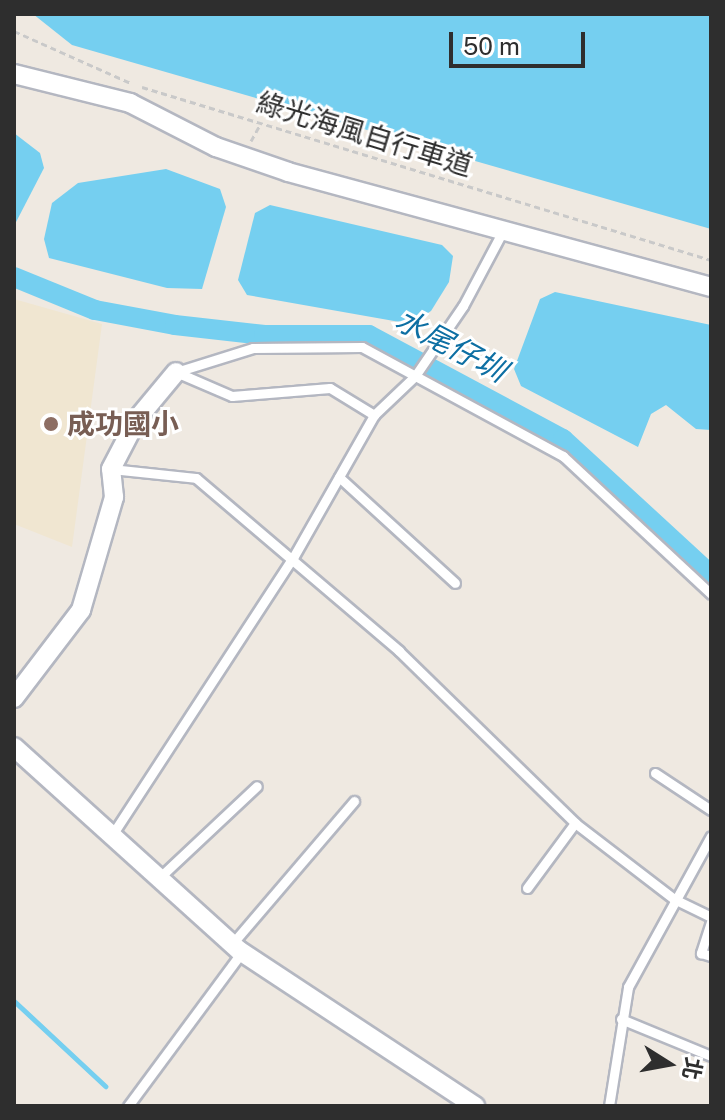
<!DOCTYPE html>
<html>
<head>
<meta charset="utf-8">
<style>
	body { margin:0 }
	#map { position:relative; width:725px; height:1120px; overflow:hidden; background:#efe9e1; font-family:"Public Sans","Noto Sans TC",sans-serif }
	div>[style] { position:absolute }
	.education>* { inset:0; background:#f0e6d1 }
	.water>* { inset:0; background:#75cff0 }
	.stream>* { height:5px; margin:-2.5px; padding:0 2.5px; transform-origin:2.5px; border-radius:2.5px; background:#75cff0 }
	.canal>* { height:20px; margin:-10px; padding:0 10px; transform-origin:10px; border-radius:10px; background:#75cff0 }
	.path>* { height:3px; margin-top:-1.5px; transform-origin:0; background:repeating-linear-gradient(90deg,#c9c9c9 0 6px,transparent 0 10px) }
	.roads { filter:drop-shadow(2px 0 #b4b7c1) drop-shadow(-2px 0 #b4b7c1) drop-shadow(0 2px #b4b7c1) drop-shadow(0 -2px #b4b7c1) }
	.service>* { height:9px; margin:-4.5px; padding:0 4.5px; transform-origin:4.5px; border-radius:4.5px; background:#fff }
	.minor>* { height:18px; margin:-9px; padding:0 9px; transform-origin:9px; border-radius:9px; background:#fff }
	.dots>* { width:22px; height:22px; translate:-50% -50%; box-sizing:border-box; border:4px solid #fff; border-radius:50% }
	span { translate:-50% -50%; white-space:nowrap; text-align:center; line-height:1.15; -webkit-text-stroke:6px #fff; paint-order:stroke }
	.street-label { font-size:28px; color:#2e2e2e }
	.education-label { font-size:28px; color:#785e54; font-weight:700 }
	.left { translate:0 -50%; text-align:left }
	.water-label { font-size:30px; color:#0d6fa3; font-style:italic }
	.frame { position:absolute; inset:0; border:16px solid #2e2e2e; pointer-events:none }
	.north { position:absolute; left:629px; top:1024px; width:80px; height:80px; -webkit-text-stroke:6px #fff; paint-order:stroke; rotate:101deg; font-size:22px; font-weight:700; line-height:32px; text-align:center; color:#2e2e2e }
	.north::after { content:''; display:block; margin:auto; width:28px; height:36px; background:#2e2e2e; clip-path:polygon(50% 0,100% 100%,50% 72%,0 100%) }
	.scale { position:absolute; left:449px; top:32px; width:136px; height:36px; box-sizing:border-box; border:4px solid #2e2e2e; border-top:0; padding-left:10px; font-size:24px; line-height:28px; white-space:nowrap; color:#2e2e2e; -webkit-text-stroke:6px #fff; paint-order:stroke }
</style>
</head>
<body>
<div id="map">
	<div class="education">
		<i style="clip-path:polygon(14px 299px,102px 324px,72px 547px,14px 524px)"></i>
	</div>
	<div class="water">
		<i style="clip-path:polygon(33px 14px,711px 14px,711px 229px,72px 45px)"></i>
		<i style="clip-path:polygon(14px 133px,40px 153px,44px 168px,14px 226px)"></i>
		<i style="clip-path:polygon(166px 169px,220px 189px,226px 207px,202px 289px,167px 288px,49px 258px,44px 239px,52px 203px,78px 183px)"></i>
		<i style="clip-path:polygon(270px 205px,442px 245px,453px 256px,449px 282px,431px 311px,411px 324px,247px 295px,238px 280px,255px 213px)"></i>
		<i style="clip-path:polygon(555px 292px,711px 325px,711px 430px,696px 429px,666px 405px,651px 414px,638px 447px,521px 386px,514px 369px,540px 299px)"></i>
	</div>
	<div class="stream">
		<i style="left:14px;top:1001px;width:125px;rotate:43deg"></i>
	</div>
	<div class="canal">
		<i style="left:14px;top:277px;width:87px;rotate:22.2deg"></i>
		<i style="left:95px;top:310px;width:81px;rotate:10.6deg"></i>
		<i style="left:175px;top:325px;width:90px;rotate:6.4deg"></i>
		<i style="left:264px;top:335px;width:105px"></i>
		<i style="left:369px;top:335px;width:220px;rotate:28.2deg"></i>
		<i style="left:563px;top:439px;width:201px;rotate:42.6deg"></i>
	</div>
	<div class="path">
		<i style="left:14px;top:31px;width:128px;rotate:24deg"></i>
		<i style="left:142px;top:87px;width:595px;rotate:16.91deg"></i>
		<i style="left:251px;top:141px;width:21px;rotate:-61deg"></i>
	</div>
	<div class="roads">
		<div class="service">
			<i style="left:176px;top:372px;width:81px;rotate:-17.3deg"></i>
			<i style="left:253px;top:348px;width:109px;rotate:-0.5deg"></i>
			<i style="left:362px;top:347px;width:229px;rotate:28.5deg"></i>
			<i style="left:563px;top:456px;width:202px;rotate:43deg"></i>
			<i style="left:176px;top:372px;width:61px;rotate:23.2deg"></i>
			<i style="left:232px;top:396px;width:98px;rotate:-4.7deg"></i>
			<i style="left:330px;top:388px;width:52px;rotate:31.5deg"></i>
			<i style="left:111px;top:469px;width:85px;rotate:6deg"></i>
			<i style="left:196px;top:478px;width:267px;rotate:40.4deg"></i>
			<i style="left:399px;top:651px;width:246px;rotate:44.3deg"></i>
			<i style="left:575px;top:823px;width:125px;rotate:37.5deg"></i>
			<i style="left:674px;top:899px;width:41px;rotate:25.9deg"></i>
			<i style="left:339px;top:477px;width:157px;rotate:42.4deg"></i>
			<i style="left:655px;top:773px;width:67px;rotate:33.5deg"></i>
			<i style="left:112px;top:835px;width:333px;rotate:-56.9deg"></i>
			<i style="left:294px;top:556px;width:162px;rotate:-60.4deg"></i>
			<i style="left:374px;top:415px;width:57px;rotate:-43.6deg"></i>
			<i style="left:415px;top:376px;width:85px;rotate:-55.6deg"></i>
			<i style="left:463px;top:306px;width:87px;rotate:-62deg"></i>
			<i style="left:159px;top:878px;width:134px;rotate:-43.2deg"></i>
			<i style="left:527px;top:888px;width:81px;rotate:-53.6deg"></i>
			<i style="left:711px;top:922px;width:33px;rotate:108deg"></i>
			<i style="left:701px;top:953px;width:10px;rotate:17deg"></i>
			<i style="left:232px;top:944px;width:188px;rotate:-49.5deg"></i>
			<i style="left:621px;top:1019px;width:97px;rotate:22.3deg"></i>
			<i style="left:128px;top:1106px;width:192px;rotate:-53.5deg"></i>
			<i style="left:609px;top:1106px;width:121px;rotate:-80.9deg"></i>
			<i style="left:628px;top:987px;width:172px;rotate:-61.2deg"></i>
		</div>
		<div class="minor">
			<i style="left:14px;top:74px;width:120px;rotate:14deg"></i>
			<i style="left:130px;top:103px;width:97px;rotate:27.1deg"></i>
			<i style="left:216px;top:147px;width:76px;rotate:19.1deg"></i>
			<i style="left:288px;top:172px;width:438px;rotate:15.2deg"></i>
			<i style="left:14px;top:698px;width:111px;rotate:-52.7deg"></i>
			<i style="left:81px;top:610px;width:118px;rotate:-73.7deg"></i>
			<i style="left:114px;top:497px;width:28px;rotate:-96deg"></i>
			<i style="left:111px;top:469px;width:56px;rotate:-62.5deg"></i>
			<i style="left:137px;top:419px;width:61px;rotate:-50.3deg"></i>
			<i style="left:14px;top:747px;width:304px;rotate:42.1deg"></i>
			<i style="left:240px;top:951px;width:282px;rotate:33.4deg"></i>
		</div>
	</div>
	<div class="dots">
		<i style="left:51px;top:424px;background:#8d6e63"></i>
	</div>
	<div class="street-label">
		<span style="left:365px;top:134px;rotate:17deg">綠光海風自行車道</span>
	</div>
	<div class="education-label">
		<span class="left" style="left:67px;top:424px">成功國小</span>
	</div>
	<div class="water-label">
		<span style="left:451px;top:345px;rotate:28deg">水尾仔圳</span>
	</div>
	<div class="frame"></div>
	<div class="north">北</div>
	<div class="scale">50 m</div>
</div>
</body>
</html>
